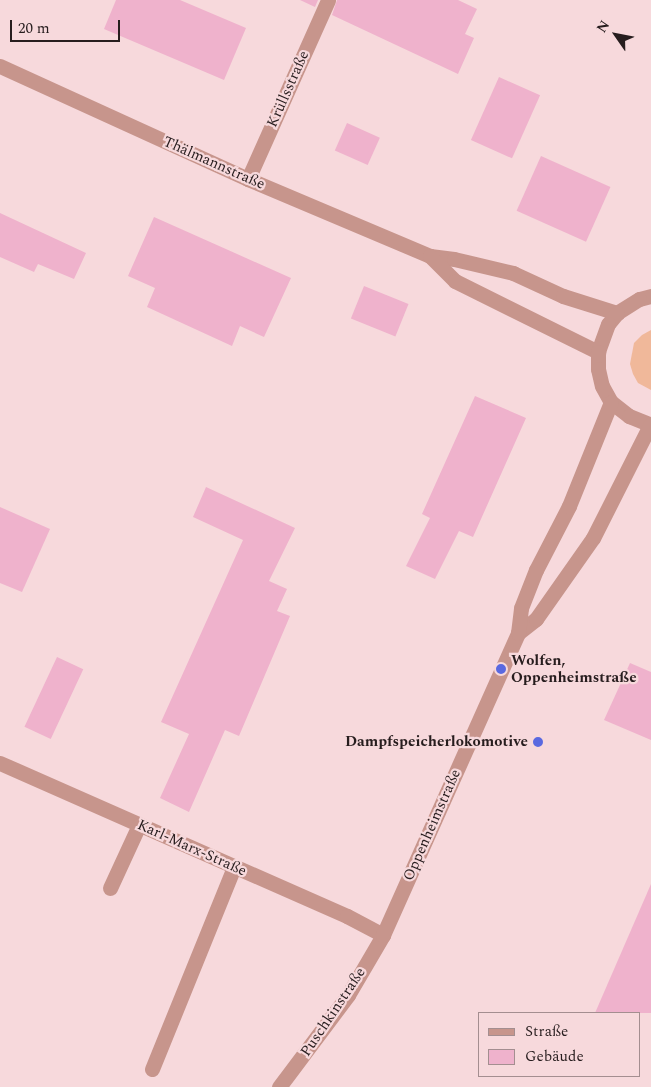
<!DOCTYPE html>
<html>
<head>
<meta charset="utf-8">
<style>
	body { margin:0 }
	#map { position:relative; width:651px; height:1087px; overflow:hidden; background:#f7d9dc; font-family:Spectral,serif }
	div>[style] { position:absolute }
	.green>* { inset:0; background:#f0b89a }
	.building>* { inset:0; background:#efb2cc; transform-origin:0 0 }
	.minor>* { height:15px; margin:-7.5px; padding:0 7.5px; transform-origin:7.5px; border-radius:7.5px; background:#c7958c }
	.dots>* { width:14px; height:14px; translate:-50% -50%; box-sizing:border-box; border:2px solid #f7d9dc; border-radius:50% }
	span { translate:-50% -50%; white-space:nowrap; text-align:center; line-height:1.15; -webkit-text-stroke:4.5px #f7d9dc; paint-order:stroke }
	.street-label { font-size:15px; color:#271d1e }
	.poi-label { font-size:15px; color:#271d1e; font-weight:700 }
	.left { translate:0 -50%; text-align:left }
	.right { translate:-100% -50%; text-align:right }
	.legend { position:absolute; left:478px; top:1012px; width:162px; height:65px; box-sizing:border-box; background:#f7d9dc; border:1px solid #a48e90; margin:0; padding:6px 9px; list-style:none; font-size:15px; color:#271d1e }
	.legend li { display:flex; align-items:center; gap:10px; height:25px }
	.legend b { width:25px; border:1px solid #a48e90 }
	.north { position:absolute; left:591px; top:10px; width:50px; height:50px; -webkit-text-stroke:4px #f7d9dc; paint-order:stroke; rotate:303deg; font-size:14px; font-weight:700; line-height:20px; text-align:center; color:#271d1e }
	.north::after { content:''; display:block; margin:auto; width:18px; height:22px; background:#271d1e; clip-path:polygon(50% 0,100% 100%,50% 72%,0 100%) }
	.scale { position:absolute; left:10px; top:20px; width:110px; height:22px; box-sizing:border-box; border:2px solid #271d1e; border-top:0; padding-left:6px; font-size:15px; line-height:18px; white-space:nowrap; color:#271d1e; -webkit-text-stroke:4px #f7d9dc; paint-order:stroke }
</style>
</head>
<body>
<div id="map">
	<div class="green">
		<i style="clip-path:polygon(651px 330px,651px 390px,638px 383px,633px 374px,630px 364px,634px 343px,642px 335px)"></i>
	</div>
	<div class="building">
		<i style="clip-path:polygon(116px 0,180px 0,246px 28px,224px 80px,104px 29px)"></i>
		<i style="clip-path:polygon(300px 0,318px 0,315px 7px)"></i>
		<i style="clip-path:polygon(337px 0,458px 0,477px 9px,465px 34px,474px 38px,458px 74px,332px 15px)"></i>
		<i style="left:499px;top:77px;width:45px;height:69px;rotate:24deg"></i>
		<i style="left:347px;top:123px;width:36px;height:30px;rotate:24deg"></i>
		<i style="left:541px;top:156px;width:76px;height:60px;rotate:24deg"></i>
		<i style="clip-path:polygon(0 213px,86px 253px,74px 279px,38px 264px,34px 272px,0 257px)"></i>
		<i style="clip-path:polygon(154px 217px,291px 278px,264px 337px,240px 326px,232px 346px,147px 307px,155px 288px,128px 276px)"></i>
		<i style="left:364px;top:286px;width:48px;height:35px;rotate:22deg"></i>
		<i style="clip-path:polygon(475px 396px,526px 418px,473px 537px,459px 531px,435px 579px,406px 566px,430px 518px,422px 514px)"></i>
		<i style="clip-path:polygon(206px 487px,295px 528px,269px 581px,287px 589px,277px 611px,290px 616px,239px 736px,225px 730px,189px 812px,160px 798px,189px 734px,161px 722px,243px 540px,193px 517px)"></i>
		<i style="clip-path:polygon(0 507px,50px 529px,22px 592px,0 583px)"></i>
		<i style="left:57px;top:657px;width:29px;height:77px;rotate:25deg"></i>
		<i style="clip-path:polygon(630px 663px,651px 672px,651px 740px,604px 720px)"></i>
		<i style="clip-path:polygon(651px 884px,651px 1013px,595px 1013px)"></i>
	</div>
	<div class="minor">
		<i style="left:0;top:66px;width:273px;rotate:24.5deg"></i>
		<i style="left:248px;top:179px;width:198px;rotate:22.9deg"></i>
		<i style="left:430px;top:256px;width:24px;rotate:7deg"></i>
		<i style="left:454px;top:259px;width:61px;rotate:13.3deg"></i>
		<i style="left:513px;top:273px;width:55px;rotate:24.7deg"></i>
		<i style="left:563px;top:296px;width:57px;rotate:17.5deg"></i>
		<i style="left:248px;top:179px;width:196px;rotate:-65.9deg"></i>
		<i style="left:430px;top:256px;width:35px;rotate:45deg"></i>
		<i style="left:455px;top:281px;width:160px;rotate:26.4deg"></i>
		<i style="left:651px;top:296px;width:12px;rotate:166deg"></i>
		<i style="left:639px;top:299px;width:26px;rotate:148deg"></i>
		<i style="left:617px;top:313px;width:14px;rotate:129deg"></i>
		<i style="left:608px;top:324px;width:30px;rotate:110deg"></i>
		<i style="left:598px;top:352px;width:17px;rotate:90deg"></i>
		<i style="left:598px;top:369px;width:17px;rotate:77deg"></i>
		<i style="left:602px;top:386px;width:18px;rotate:61deg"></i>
		<i style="left:611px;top:402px;width:23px;rotate:38deg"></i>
		<i style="left:629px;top:416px;width:24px;rotate:22deg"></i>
		<i style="left:518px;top:633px;width:23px;rotate:-38deg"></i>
		<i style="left:536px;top:619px;width:99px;rotate:-54.9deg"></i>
		<i style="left:593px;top:538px;width:127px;rotate:-63.2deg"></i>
		<i style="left:0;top:763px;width:379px;rotate:23.8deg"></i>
		<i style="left:347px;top:916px;width:41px;rotate:27.8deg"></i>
		<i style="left:110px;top:888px;width:69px;rotate:-65.3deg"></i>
		<i style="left:152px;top:1069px;width:218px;rotate:-67.9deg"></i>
		<i style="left:279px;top:1087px;width:115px;rotate:-53.1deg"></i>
		<i style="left:348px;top:995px;width:69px;rotate:-59.7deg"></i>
		<i style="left:383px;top:935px;width:331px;rotate:-65.9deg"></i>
		<i style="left:518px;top:633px;width:25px;rotate:-83deg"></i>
		<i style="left:521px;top:608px;width:41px;rotate:-68.5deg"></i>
		<i style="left:536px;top:570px;width:72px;rotate:-62.7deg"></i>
		<i style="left:569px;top:506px;width:112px;rotate:-68deg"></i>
	</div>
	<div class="dots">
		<i style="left:501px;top:669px;background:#5a69e0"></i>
		<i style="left:538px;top:742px;background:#5a69e0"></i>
	</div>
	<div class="street-label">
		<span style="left:288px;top:89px;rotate:-66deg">Krüllsstraße</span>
		<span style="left:214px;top:163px;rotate:24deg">Thälmannstraße</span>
		<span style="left:432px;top:825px;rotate:-66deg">Oppenheimstraße</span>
		<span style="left:192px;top:848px;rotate:24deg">Karl-Marx-Straße</span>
		<span style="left:333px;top:1012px;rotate:-56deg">Puschkinstraße</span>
	</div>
	<div class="poi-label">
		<span class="left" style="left:511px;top:669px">Wolfen,<br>Oppenheimstraße</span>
		<span class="right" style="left:528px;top:742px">Dampfspeicherlokomotive</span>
	</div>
	<ul class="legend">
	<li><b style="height:6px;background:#c7958c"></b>Straße</li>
	<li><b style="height:14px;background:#efb2cc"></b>Gebäude</li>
	</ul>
	<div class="north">N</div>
	<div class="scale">20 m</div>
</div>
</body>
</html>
